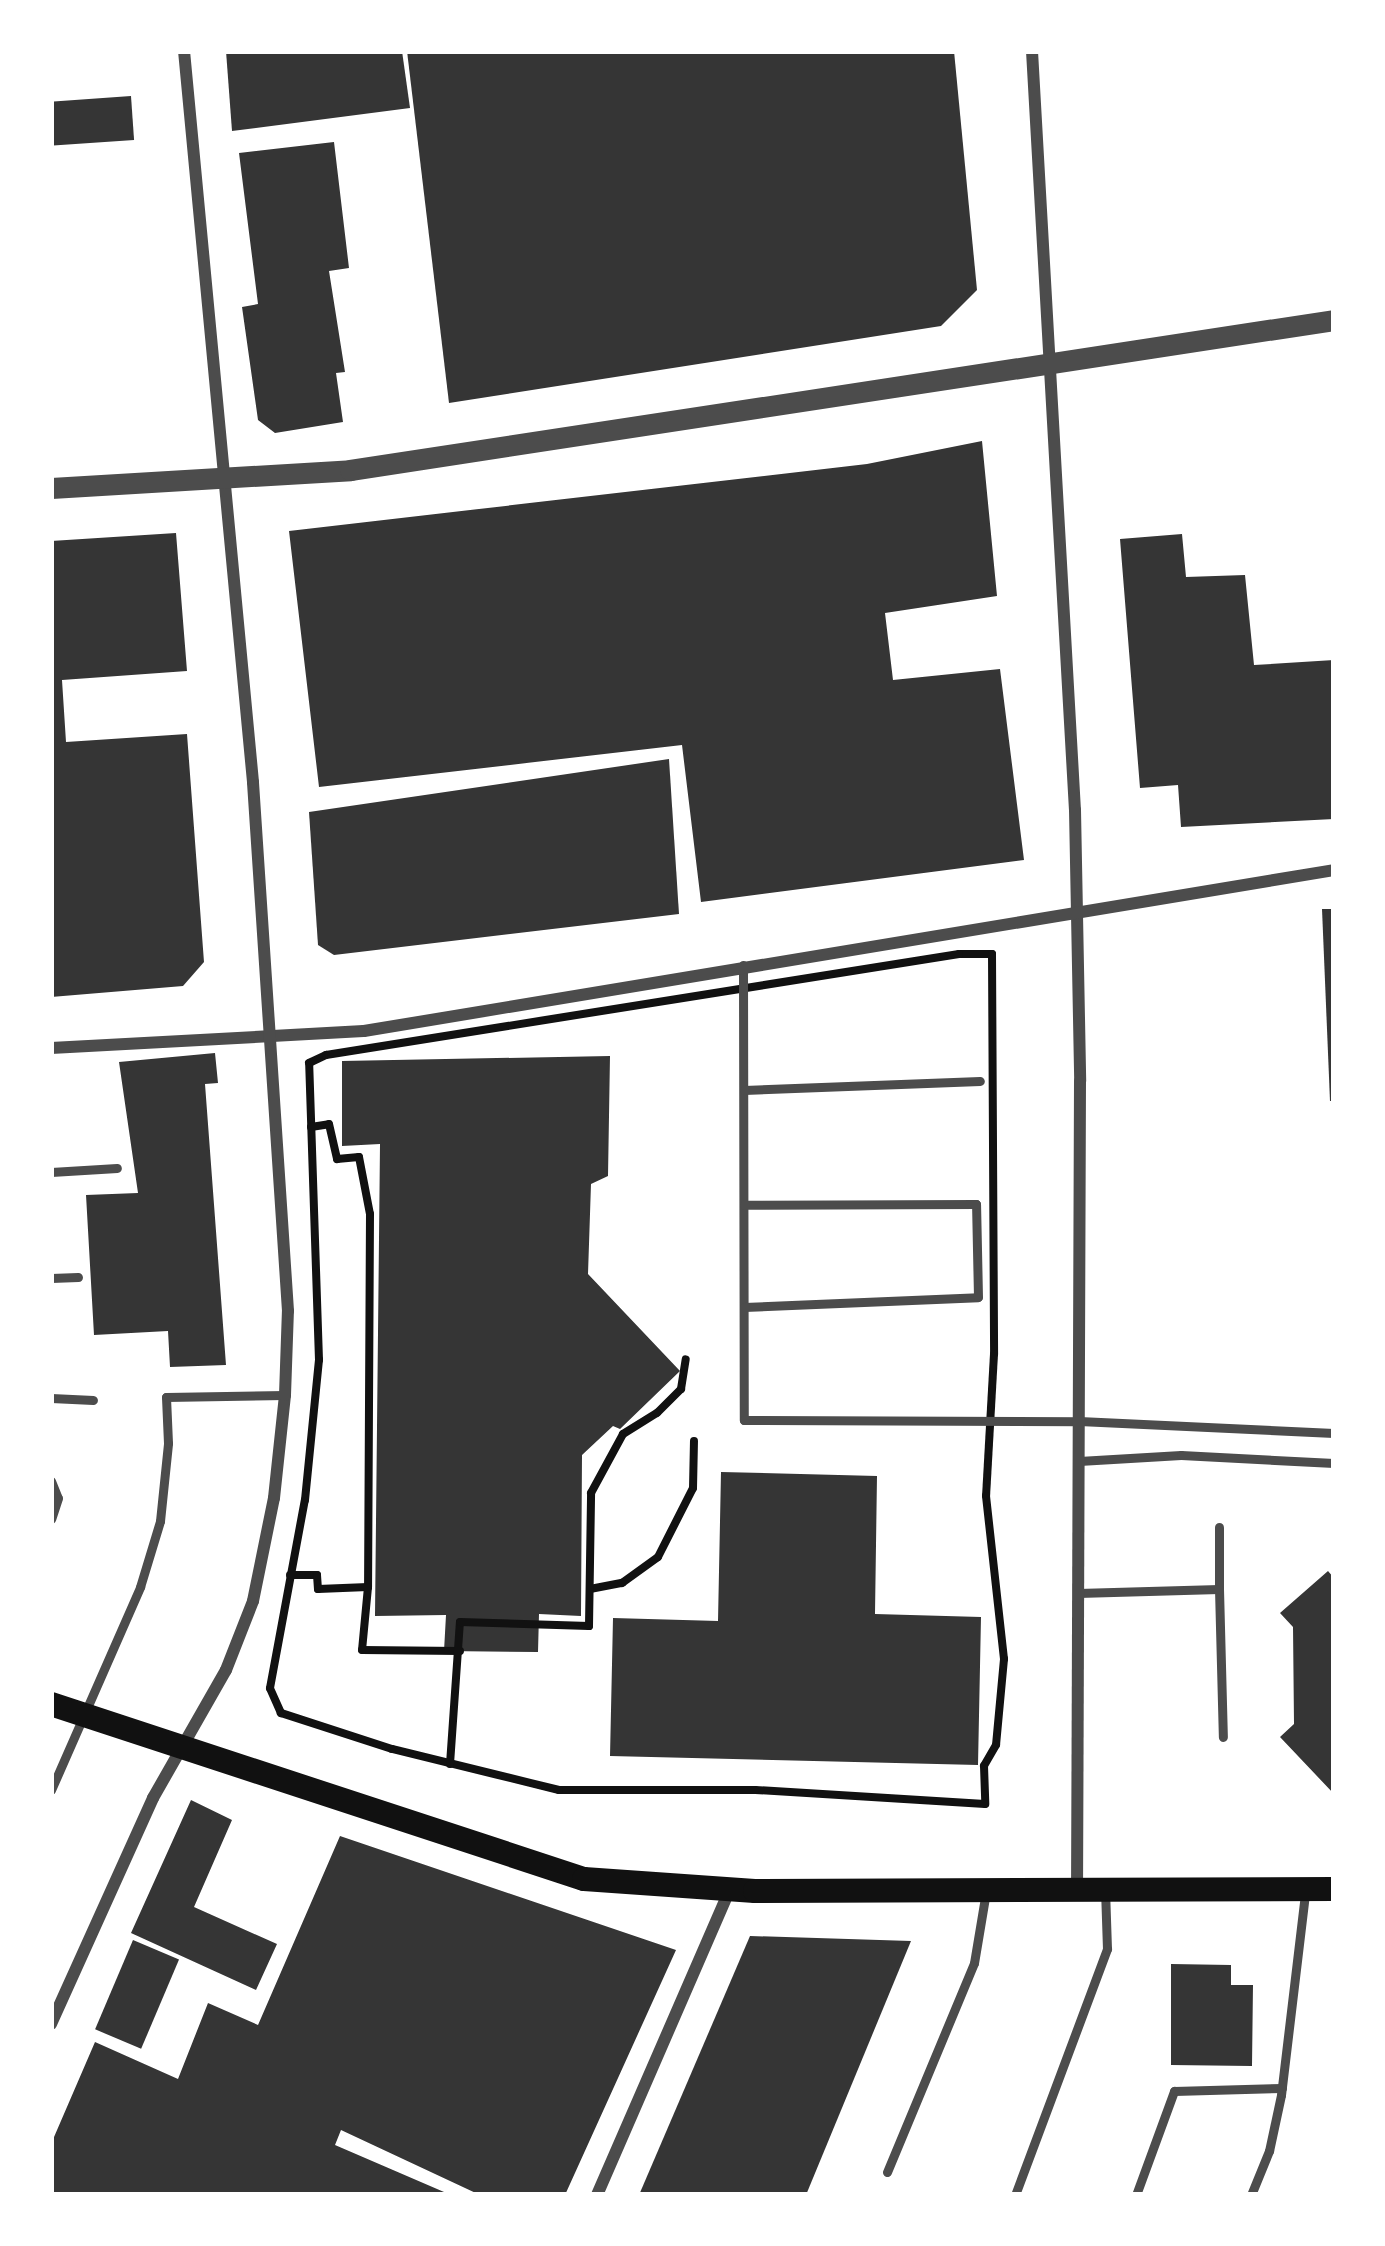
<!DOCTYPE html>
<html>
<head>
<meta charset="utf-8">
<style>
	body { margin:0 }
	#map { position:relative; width:1385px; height:2246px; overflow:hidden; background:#fff; font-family:"Titillium Web",sans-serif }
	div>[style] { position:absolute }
	.building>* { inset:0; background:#353535; transform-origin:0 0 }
	.path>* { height:8px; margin:-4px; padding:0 4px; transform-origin:4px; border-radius:4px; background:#111 }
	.service>* { height:9px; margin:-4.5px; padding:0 4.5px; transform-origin:4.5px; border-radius:4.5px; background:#4c4c4c }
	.minor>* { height:12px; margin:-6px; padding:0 6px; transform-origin:6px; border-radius:6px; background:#4c4c4c }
	.tertiary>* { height:21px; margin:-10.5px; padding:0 10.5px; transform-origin:10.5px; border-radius:10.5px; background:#4c4c4c }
	.secondary>* { height:24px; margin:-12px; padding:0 12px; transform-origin:12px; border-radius:12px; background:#111 }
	span { translate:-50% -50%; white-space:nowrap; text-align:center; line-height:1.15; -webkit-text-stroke:10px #fff; paint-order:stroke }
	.frame { position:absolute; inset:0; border:54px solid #fff; pointer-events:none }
</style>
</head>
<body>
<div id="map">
	<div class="building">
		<i style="clip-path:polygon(226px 51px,402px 51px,410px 108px,232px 131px)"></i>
		<i style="clip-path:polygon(407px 51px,954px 51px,977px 290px,941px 326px,449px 403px)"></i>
		<i style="left:131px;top:96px;width:44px;height:81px;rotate:86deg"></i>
		<i style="clip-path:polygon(334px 142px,349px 268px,329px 271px,345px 372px,336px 373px,343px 422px,275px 433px,258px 420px,242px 307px,258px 304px,239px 153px)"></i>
		<i style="clip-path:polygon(982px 441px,997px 596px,885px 613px,893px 680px,1000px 669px,1024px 860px,701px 902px,682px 745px,319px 787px,289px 531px,867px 464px)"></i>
		<i style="clip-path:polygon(176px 533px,187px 671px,62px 680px,66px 742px,187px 734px,204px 962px,183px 986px,51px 997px,51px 541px)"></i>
		<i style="clip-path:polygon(1182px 534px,1186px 577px,1245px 575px,1254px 665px,1334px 660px,1334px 819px,1181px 827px,1178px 785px,1140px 788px,1120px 539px)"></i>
		<i style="clip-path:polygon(669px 759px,679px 914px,334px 955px,318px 945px,309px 812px)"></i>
		<i style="clip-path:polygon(1322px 909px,1334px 909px,1334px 1101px,1330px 1101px)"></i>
		<i style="clip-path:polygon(215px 1053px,218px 1083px,205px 1084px,226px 1365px,170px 1367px,168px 1331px,94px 1335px,86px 1195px,138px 1193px,119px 1062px)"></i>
		<i style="clip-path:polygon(610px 1056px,608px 1176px,591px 1184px,588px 1274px,680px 1371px,620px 1429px,613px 1426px,582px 1455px,581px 1616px,539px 1614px,538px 1652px,444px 1651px,446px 1615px,375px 1616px,380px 1144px,342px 1146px,342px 1061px)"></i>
		<i style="clip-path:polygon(721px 1472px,877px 1476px,875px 1614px,981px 1617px,978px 1765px,610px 1756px,613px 1618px,718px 1621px)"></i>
		<i style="clip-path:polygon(1328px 1571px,1334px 1578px,1334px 1794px,1280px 1737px,1294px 1724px,1293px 1627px,1280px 1613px)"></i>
		<i style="clip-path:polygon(191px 1800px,232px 1820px,194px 1907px,277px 1944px,256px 1990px,131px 1933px)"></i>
		<i style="clip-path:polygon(340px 1836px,676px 1950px,565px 2195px,480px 2195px,341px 2130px,335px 2145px,451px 2195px,51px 2195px,51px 2144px,95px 2042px,178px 2079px,208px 2003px,258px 2025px)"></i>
		<i style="clip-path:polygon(750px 1936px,911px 1941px,806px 2195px,639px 2195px)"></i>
		<i style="left:133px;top:1940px;width:50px;height:97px;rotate:23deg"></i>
		<i style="clip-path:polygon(1171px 1964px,1231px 1965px,1231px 1985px,1253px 1985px,1252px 2066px,1171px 2065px)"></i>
	</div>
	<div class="path">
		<i style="left:959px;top:954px;width:33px"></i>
		<i style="left:992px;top:954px;width:400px;rotate:89.7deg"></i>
		<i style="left:994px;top:1354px;width:142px;rotate:93.2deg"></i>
		<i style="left:986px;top:1496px;width:164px;rotate:83.7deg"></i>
		<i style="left:1004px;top:1659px;width:86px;rotate:95.3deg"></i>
		<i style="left:996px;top:1745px;width:24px;rotate:120deg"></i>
		<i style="left:984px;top:1766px;width:38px;rotate:88deg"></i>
		<i style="left:985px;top:1804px;width:230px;rotate:-176.5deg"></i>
		<i style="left:755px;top:1790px;width:196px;rotate:180deg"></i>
		<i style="left:559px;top:1790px;width:172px;rotate:-166.2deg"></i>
		<i style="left:392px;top:1749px;width:117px;rotate:-162deg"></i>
		<i style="left:281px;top:1713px;width:27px;rotate:-114deg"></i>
		<i style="left:270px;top:1688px;width:191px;rotate:-79.5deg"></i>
		<i style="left:305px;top:1500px;width:141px;rotate:-84.3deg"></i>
		<i style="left:319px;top:1360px;width:297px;rotate:-91.9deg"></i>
		<i style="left:309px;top:1063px;width:19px;rotate:-25deg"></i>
		<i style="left:326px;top:1055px;width:641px;rotate:-9.07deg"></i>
		<i style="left:311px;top:1127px;width:18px;rotate:-9deg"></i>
		<i style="left:329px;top:1124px;width:36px;rotate:77deg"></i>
		<i style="left:337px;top:1159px;width:22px;rotate:-5deg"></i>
		<i style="left:359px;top:1157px;width:58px;rotate:79.1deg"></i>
		<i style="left:370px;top:1214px;width:373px;rotate:90.3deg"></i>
		<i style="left:368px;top:1587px;width:63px;rotate:95.4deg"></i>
		<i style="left:362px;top:1650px;width:98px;rotate:0.6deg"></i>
		<i style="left:290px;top:1575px;width:27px"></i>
		<i style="left:317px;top:1575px;width:14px;rotate:86deg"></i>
		<i style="left:318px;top:1589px;width:50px;rotate:-2.3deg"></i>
		<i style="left:590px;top:1589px;width:33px;rotate:-11deg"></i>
		<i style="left:622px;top:1583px;width:44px;rotate:-35.8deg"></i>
		<i style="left:658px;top:1557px;width:77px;rotate:-63.1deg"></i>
		<i style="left:693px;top:1488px;width:47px;rotate:-88.8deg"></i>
		<i style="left:450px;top:1764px;width:142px;rotate:-86deg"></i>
		<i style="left:460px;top:1622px;width:129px;rotate:1.8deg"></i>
		<i style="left:589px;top:1626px;width:133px;rotate:-89.1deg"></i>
		<i style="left:591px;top:1493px;width:67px;rotate:-61.5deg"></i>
		<i style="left:623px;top:1434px;width:40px;rotate:-32deg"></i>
		<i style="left:657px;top:1413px;width:34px;rotate:-45deg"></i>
		<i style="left:681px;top:1389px;width:30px;rotate:-81deg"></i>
	</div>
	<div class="service">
		<i style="left:743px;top:965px;width:455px;rotate:89.9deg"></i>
		<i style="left:744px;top:1420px;width:335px;rotate:0.2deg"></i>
		<i style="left:1079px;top:1421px;width:255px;rotate:2.7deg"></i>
		<i style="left:744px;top:1090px;width:236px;rotate:-2.2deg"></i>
		<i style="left:51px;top:1172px;width:66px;rotate:-3.5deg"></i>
		<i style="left:51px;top:1278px;width:27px;rotate:-2deg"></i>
		<i style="left:744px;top:1307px;width:234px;rotate:-2.4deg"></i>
		<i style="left:978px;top:1297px;width:93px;rotate:-91.2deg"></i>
		<i style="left:976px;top:1204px;width:232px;rotate:179.8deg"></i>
		<i style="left:51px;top:1398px;width:42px;rotate:2.7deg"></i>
		<i style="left:1079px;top:1461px;width:102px;rotate:-3.4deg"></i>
		<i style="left:1181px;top:1455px;width:153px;rotate:3deg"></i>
		<i style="left:51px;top:1481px;width:18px;rotate:68deg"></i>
		<i style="left:58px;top:1498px;width:22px;rotate:108deg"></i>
		<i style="left:1219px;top:1527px;width:62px;rotate:90deg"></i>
		<i style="left:1078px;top:1593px;width:141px;rotate:-1.6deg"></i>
		<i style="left:1219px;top:1589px;width:148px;rotate:88.5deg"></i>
		<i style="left:51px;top:1790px;width:222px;rotate:-66.3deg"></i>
		<i style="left:140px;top:1587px;width:69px;rotate:-73.1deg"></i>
		<i style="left:160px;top:1521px;width:78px;rotate:-84.1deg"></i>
		<i style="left:168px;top:1443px;width:46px;rotate:-92.5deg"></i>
		<i style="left:166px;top:1397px;width:119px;rotate:-1deg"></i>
		<i style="left:887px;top:2172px;width:226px;rotate:-67.4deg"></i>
		<i style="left:974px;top:1963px;width:73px;rotate:-80.5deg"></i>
		<i style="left:1015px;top:2195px;width:263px;rotate:-69.5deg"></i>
		<i style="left:1107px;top:1949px;width:59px;rotate:-91.9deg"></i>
		<i style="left:1136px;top:2195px;width:111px;rotate:-69.9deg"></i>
		<i style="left:1174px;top:2091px;width:108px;rotate:-1.6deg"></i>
		<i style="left:1251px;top:2195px;width:48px;rotate:-67.8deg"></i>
		<i style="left:1269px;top:2151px;width:57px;rotate:-77.9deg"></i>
		<i style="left:1281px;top:2095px;width:201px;rotate:-83.2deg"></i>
	</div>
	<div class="minor">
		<i style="left:1032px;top:51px;width:760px;rotate:86.76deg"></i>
		<i style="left:1075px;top:810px;width:271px;rotate:88.9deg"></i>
		<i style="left:1080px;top:1081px;width:809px;rotate:90.21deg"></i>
		<i style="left:51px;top:1048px;width:313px;rotate:-3.1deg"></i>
		<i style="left:364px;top:1031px;width:983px;rotate:-9.42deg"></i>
		<i style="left:51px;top:2024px;width:248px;rotate:-65.7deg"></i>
		<i style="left:153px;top:1798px;width:147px;rotate:-60.3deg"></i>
		<i style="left:226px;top:1670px;width:74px;rotate:-68.6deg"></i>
		<i style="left:253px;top:1601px;width:105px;rotate:-78.5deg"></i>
		<i style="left:274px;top:1498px;width:104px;rotate:-83.9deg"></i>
		<i style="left:285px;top:1395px;width:84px;rotate:-88deg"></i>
		<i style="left:288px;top:1311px;width:530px;rotate:-93.79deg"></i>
		<i style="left:253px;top:782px;width:734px;rotate:-95.39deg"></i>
		<i style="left:597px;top:2195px;width:334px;rotate:-66.5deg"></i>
	</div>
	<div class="tertiary">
		<i style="left:51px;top:488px;width:300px;rotate:-3.4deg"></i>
		<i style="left:350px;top:470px;width:995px;rotate:-8.67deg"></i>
	</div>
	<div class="secondary">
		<i style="left:51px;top:1704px;width:561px;rotate:18.18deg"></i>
		<i style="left:584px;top:1879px;width:171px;rotate:4deg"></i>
		<i style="left:755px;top:1891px;width:579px;rotate:-0.2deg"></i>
	</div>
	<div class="frame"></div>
</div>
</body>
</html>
